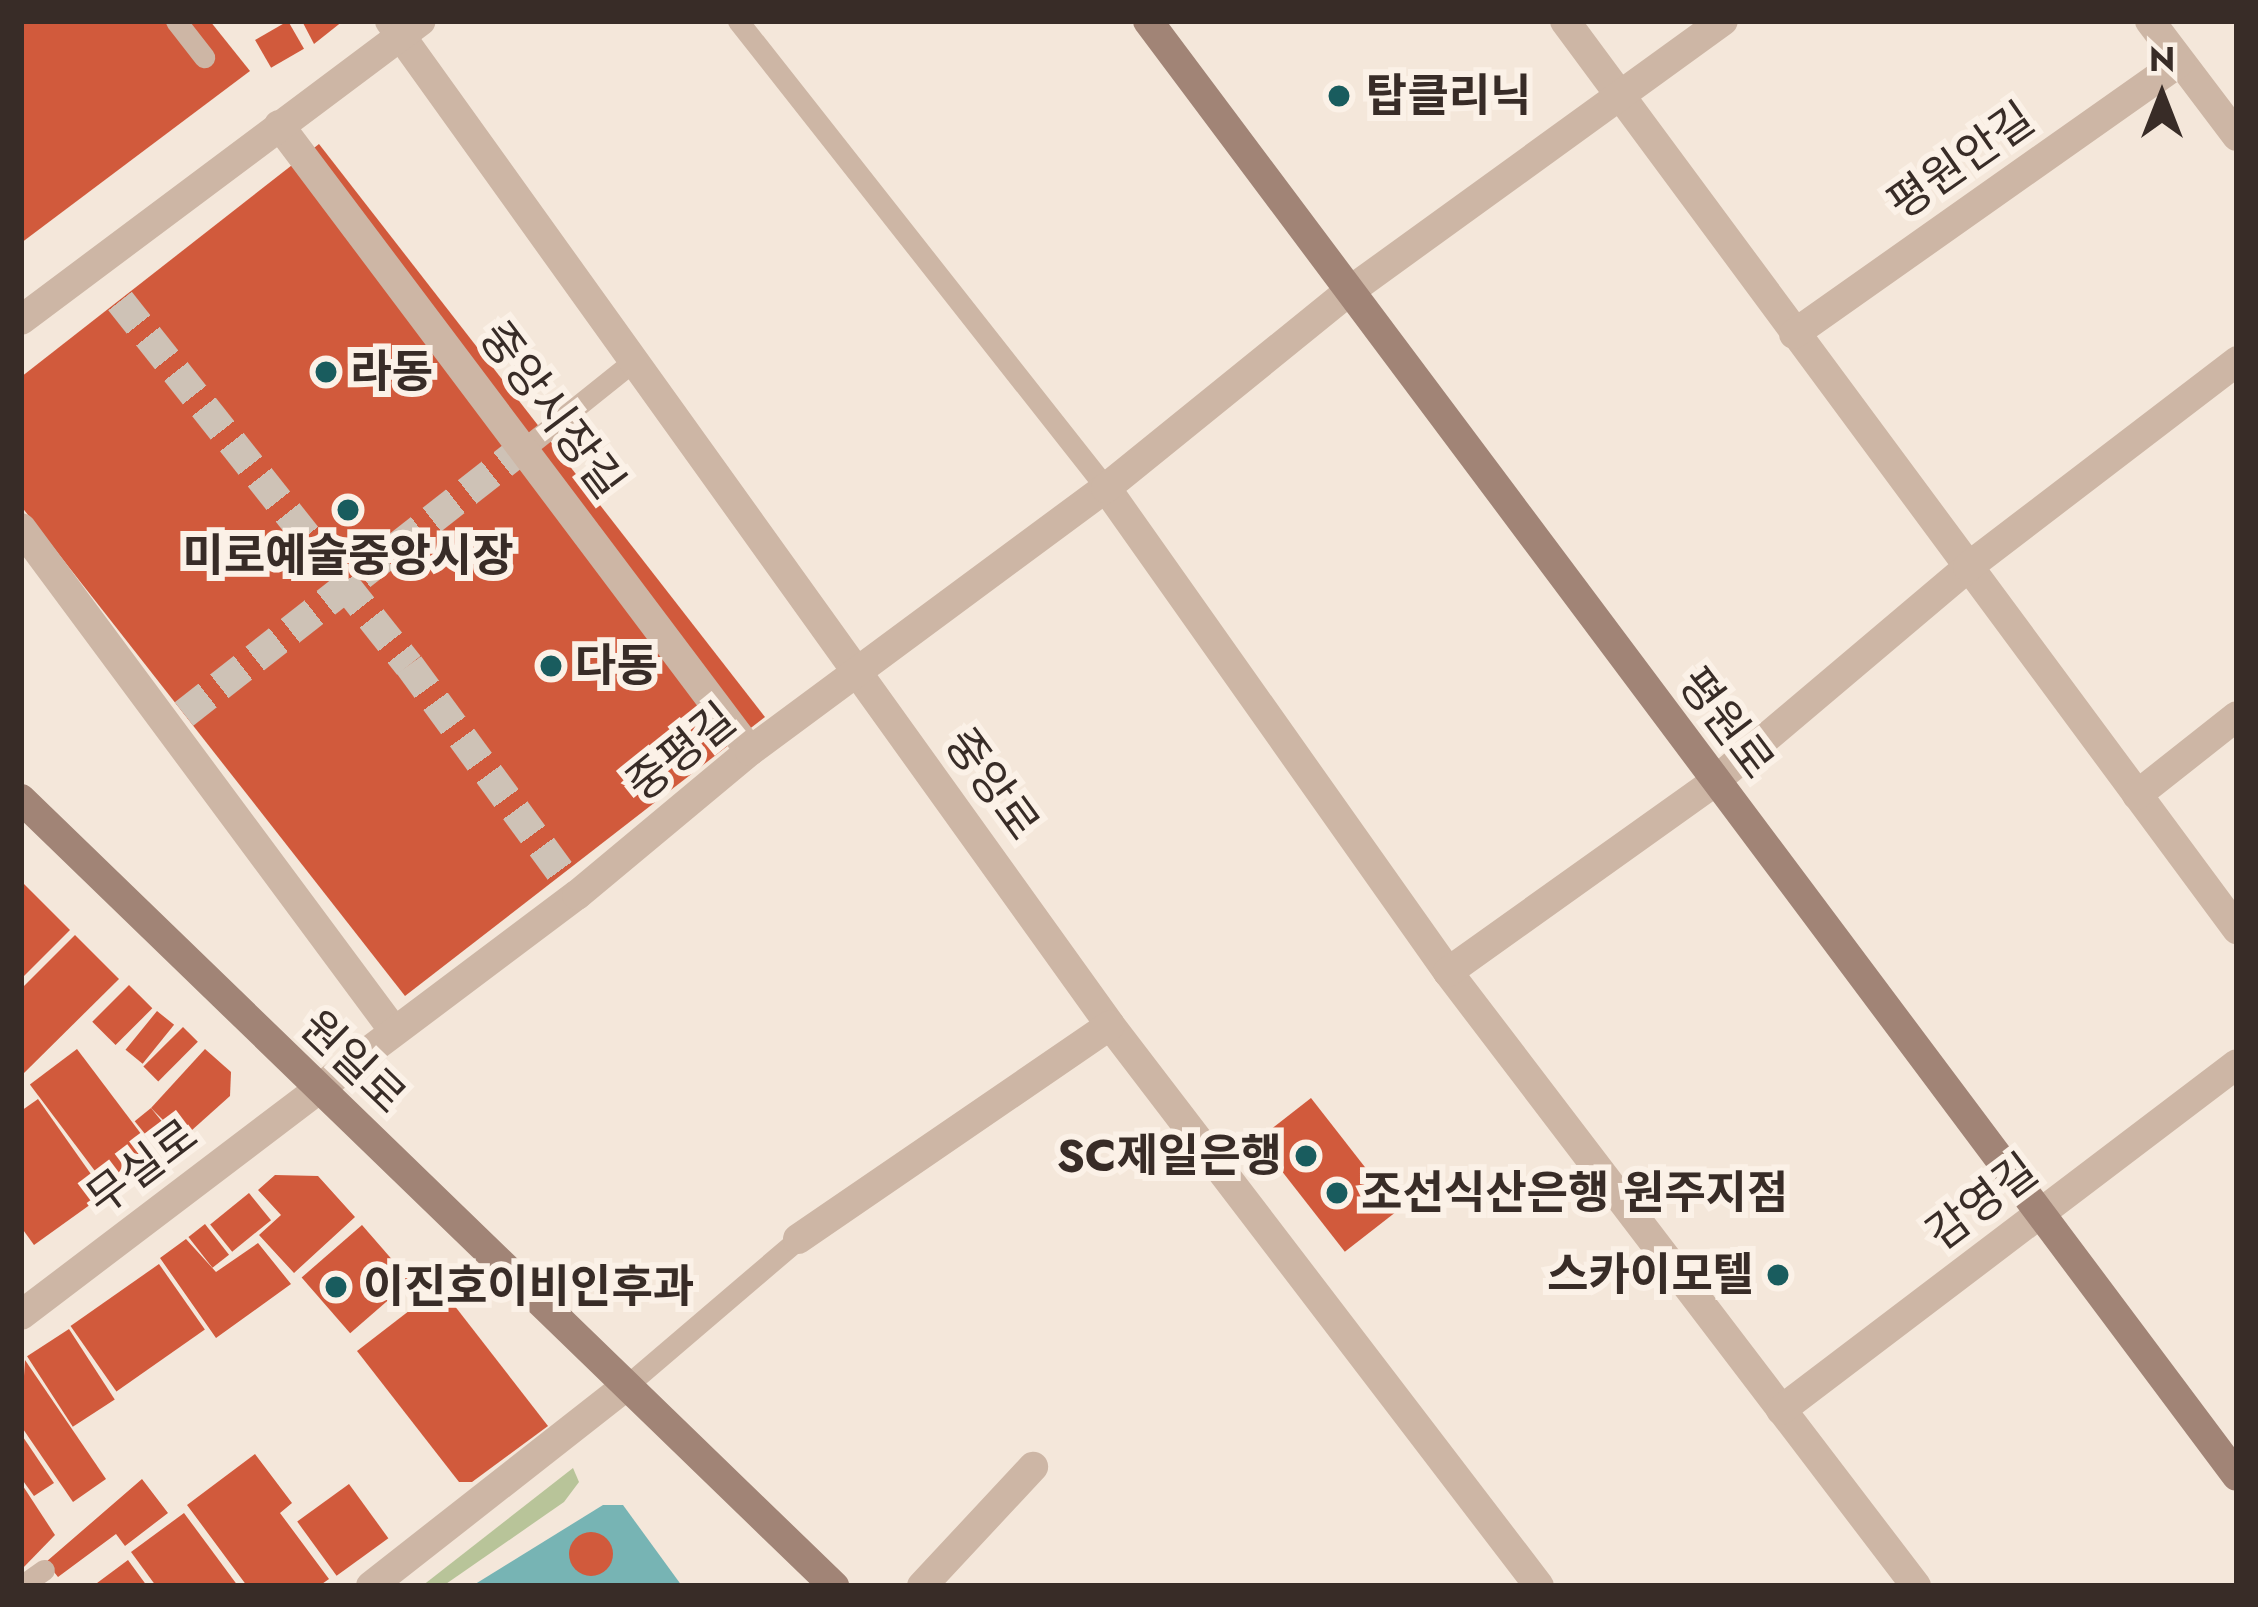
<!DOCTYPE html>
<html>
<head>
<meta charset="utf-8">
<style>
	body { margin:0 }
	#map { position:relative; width:2258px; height:1607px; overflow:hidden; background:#f4e7da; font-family:Jost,"Noto Sans KR",sans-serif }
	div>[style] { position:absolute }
	.green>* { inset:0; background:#b8c499 }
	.water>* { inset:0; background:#77b4b4 }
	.building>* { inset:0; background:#d15a3c; transform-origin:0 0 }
	.round { border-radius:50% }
	.pedestrian-tunnel>* { height:30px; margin-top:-15px; transform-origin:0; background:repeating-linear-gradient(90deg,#cec2b6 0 30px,transparent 0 45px) }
	.service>* { height:21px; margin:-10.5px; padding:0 10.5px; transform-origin:10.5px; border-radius:10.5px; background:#cdb6a5 }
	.pedestrian>* { height:30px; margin:-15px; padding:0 15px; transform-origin:15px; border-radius:15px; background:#cdb6a5 }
	.minor>* { height:30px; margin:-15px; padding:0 15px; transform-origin:15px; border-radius:15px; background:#cdb6a5 }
	.tertiary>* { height:30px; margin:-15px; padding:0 15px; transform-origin:15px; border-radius:15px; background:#cdb6a5 }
	.secondary>* { height:30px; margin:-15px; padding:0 15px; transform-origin:15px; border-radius:15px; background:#a18476 }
	.dots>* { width:33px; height:33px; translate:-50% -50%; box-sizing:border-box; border:6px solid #fbf1e7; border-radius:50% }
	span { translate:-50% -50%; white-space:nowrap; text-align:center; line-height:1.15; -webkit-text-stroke:12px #fbf1e7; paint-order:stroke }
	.poi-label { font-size:45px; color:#382c27; font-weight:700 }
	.left { translate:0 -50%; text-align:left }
	.right { translate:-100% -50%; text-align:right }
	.street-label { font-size:45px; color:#382c27 }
	.frame { position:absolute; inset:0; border:24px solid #382c27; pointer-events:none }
	.north { position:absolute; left:2102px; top:36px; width:120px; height:120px; -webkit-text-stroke:9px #fbf1e7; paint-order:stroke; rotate:0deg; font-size:33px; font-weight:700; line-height:48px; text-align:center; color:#382c27 }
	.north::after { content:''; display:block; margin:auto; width:42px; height:54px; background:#382c27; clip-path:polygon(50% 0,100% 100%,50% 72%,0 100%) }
</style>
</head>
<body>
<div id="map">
	<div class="green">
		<i style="clip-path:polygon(573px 1468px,579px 1482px,564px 1502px,443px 1586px,422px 1586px)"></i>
	</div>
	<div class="water">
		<i style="clip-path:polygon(603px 1505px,623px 1505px,682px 1586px,472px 1586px)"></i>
	</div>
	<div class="building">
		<i style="clip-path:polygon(21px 21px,210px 21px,250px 71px,21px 243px)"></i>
		<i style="left:288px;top:21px;width:32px;height:38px;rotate:60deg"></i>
		<i style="clip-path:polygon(302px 21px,343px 21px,314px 44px)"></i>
		<i style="clip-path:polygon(319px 144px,765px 717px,405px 996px,21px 506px,21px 377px)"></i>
		<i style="clip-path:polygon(21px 881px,70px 930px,21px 979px)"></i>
		<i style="clip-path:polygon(75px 935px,119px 979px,21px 1076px,21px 989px)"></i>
		<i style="left:129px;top:985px;width:33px;height:52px;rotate:45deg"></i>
		<i style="left:157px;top:1011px;width:22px;height:50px;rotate:39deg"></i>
		<i style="left:183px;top:1027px;width:21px;height:56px;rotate:45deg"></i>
		<i style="left:77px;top:1049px;width:131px;height:59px;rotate:53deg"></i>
		<i style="clip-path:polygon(205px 1049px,231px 1072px,230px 1096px,182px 1139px,151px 1108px)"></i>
		<i style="left:1311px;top:1098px;width:142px;height:68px;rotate:52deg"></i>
		<i style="clip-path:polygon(38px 1099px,105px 1194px,34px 1245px,21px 1227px,21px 1111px)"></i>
		<i style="left:151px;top:1108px;width:41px;height:21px;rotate:51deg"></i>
		<i style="clip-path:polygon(275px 1175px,318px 1176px,355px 1217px,294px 1273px,259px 1235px,281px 1215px,258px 1190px)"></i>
		<i style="left:249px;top:1193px;width:35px;height:50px;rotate:51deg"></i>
		<i style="left:205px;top:1224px;width:39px;height:21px;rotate:52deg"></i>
		<i style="left:362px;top:1225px;width:74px;height:80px;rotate:49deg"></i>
		<i style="clip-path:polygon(186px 1239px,216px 1272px,258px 1243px,291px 1284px,216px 1338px,160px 1258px)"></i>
		<i style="left:159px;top:1264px;width:80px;height:108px;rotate:55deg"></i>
		<i style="clip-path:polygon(440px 1287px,548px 1426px,472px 1482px,459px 1482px,357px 1351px)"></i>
		<i style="left:69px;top:1329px;width:84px;height:50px;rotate:57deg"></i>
		<i style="clip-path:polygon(25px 1360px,106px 1479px,73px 1502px,21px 1426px)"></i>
		<i style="clip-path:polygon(21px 1434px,54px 1483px,34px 1496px,21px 1478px)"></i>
		<i style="clip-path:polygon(255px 1454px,292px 1503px,280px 1513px,329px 1579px,319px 1586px,247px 1586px,187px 1505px)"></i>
		<i style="clip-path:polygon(142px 1479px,168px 1513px,125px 1546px,116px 1534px,58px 1577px,46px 1562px)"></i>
		<i style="clip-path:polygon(21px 1483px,55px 1535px,21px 1570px)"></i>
		<i style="left:349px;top:1484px;width:67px;height:64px;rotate:54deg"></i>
		<i style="clip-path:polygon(184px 1513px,238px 1586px,156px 1586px,131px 1552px)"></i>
		<i class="round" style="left:569px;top:1532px;width:44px;height:44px"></i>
		<i style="clip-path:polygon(128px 1560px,147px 1586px,93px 1586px)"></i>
	</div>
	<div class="pedestrian-tunnel">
		<i style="left:120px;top:301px;width:465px;rotate:51.6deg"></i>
		<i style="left:409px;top:665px;width:259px;rotate:53.8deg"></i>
		<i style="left:184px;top:714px;width:417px;rotate:-38.1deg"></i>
	</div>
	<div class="service">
		<i style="left:176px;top:21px;width:46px;rotate:52.1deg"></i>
		<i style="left:738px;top:21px;width:595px;rotate:51.76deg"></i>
		<i style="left:525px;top:448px;width:136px;rotate:-38.7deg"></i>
		<i style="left:625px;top:1387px;width:228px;rotate:-40.5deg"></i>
		<i style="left:21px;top:1586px;width:28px;rotate:-35deg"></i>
	</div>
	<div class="pedestrian">
		<i style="left:390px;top:21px;width:1235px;rotate:54.35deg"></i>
		<i style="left:1110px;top:1025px;width:706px;rotate:52.59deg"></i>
		<i style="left:279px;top:125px;width:783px;rotate:53.04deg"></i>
		<i style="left:21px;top:528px;width:621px;rotate:53.44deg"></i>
		<i style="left:798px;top:1239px;width:378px;rotate:-34.4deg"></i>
	</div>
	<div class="minor">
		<i style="left:1565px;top:21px;width:1130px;rotate:53.5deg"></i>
		<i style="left:2150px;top:21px;width:144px;rotate:52.9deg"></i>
		<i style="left:21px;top:320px;width:499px;rotate:-36.8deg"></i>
		<i style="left:1794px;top:334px;width:472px;rotate:-35.2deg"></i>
		<i style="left:1106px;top:488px;width:593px;rotate:54.75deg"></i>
		<i style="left:1448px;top:972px;width:772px;rotate:52.68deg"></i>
		<i style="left:2137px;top:795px;width:127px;rotate:-38.3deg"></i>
		<i style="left:1448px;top:972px;width:327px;rotate:-35.5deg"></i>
		<i style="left:1714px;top:782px;width:333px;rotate:-40.2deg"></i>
		<i style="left:1968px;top:567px;width:339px;rotate:-37.4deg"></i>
		<i style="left:317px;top:1090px;width:325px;rotate:-36.9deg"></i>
		<i style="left:577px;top:895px;width:225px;rotate:-39.8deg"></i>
		<i style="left:750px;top:751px;width:443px;rotate:-36.5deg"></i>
		<i style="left:1106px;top:488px;width:310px;rotate:-39deg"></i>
		<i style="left:1347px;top:293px;width:464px;rotate:-35.9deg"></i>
		<i style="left:1781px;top:1410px;width:572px;rotate:-37.19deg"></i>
		<i style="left:371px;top:1586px;width:323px;rotate:-38.1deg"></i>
		<i style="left:922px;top:1586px;width:163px;rotate:-47deg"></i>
	</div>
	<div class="tertiary">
		<i style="left:21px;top:1315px;width:372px;rotate:-37.2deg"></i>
	</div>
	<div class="secondary">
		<i style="left:1148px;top:21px;width:1817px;rotate:53.19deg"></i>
		<i style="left:21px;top:799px;width:1132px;rotate:44.07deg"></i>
	</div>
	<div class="dots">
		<i style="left:1339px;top:96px;background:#195c5e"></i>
		<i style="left:326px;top:372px;background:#195c5e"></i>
		<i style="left:348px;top:510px;background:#195c5e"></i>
		<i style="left:551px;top:666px;background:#195c5e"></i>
		<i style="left:1306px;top:1156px;background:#195c5e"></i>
		<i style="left:1337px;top:1193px;background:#195c5e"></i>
		<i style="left:1778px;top:1275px;background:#195c5e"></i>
		<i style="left:336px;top:1287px;background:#195c5e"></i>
	</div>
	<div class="poi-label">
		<span class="left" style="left:1366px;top:96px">탑클리닉</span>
		<span class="left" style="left:350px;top:372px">라동</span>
		<span style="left:348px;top:556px">미로예술중앙시장</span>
		<span class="left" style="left:575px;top:666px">다동</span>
		<span class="right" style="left:1282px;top:1156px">SC제일은행</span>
		<span class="left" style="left:1361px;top:1193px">조선식산은행 원주지점</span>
		<span class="right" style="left:1754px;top:1275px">스카이모텔</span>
		<span class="left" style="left:363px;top:1287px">이진호이비인후과</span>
	</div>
	<div class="street-label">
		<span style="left:1961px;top:161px;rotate:-35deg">평원안길</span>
		<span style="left:552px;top:410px;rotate:53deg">중앙시장길</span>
		<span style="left:1726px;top:723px;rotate:53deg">평원로</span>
		<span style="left:681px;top:752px;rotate:-39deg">중평길</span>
		<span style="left:992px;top:784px;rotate:54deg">중앙로</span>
		<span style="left:353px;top:1062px;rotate:44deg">원일로</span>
		<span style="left:142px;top:1167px;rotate:-37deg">무실로</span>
		<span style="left:1982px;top:1202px;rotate:-37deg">감영길</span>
	</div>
	<div class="frame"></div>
	<div class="north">N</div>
</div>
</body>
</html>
